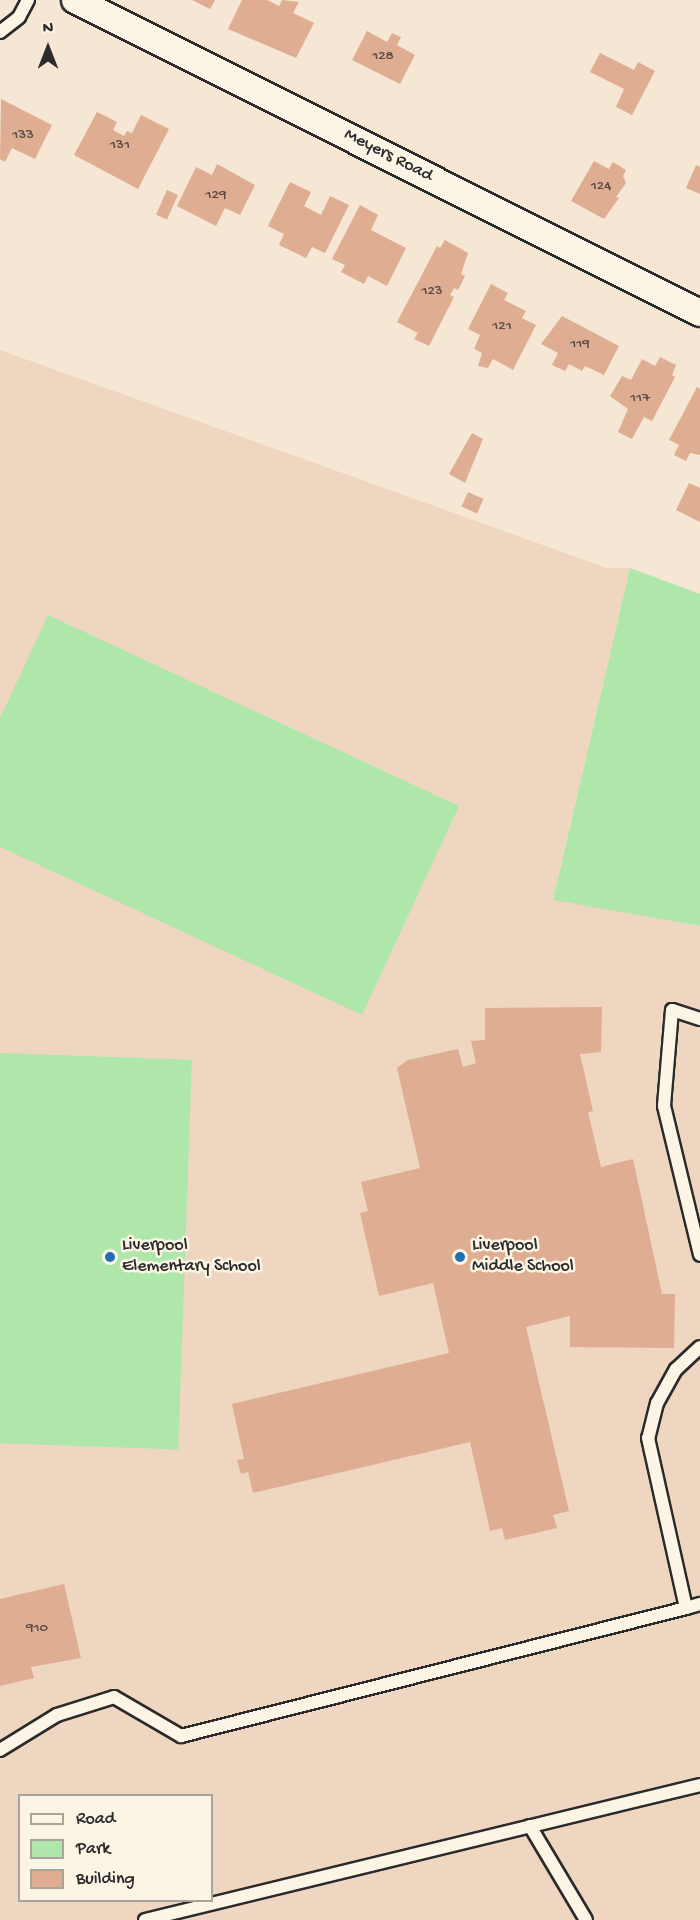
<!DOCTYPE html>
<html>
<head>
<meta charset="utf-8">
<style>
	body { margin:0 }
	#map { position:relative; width:700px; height:1920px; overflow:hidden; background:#f6e7d4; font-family:"Gochi Hand",sans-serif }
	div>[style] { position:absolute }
	.built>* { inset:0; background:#efd6c0 }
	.green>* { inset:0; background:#afe7ab; transform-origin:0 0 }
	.building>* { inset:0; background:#dfad92; transform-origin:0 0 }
	.roads { filter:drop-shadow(2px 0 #2b2b2b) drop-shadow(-2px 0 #2b2b2b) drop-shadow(0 2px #2b2b2b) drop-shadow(0 -2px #2b2b2b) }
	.lane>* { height:12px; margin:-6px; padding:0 6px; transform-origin:6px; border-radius:6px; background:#fcf5e5 }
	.street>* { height:26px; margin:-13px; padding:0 13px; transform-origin:13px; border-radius:13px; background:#fcf5e5 }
	.dots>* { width:16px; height:16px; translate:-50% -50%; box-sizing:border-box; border:3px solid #fcf5e5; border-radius:50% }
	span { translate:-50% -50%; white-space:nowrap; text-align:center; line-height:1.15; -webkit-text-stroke:5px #fcf5e5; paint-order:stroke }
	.number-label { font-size:15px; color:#584c45 }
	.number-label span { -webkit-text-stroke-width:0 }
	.street-label { font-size:18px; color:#2b2b2b }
	.poi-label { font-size:18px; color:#2b2b2b }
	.left { translate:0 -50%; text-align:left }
	.legend { position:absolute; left:18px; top:1794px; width:195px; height:108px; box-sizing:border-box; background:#fcf5e5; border:2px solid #a8a49b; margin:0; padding:8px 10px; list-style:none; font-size:18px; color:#2b2b2b }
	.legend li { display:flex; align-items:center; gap:12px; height:30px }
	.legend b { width:30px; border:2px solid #a8a49b }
	.north { position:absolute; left:18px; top:18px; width:60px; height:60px; -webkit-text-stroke:4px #fcf5e5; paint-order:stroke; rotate:0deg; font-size:16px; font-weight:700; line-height:24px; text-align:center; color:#2b2b2b }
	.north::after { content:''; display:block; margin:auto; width:21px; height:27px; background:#2b2b2b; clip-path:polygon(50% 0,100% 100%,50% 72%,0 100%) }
</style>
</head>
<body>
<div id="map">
	<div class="built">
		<i style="clip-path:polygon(evenodd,0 350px,607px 568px,630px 568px,553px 899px,700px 926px,700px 1920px,0 1920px,0 350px,20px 1796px,212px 1796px,212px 1900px,20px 1900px,20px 1796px)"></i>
	</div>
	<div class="green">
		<i style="clip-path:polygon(630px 568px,700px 594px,700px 926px,553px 900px)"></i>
		<i style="clip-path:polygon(48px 615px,459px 806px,362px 1015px,0 847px,0 718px)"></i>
		<i style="left:0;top:1053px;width:192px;height:390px;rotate:2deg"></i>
	</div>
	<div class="building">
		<i style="clip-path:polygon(192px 0,215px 0,210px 9px)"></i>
		<i style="clip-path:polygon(242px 0,267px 0,279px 6px,282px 0,299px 2px,293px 13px,314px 23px,296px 58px,228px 29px)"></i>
		<i style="clip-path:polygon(367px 31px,387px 42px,392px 33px,401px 37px,397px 45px,415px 55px,400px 84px,352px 60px)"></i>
		<i style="clip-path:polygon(600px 53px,634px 70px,638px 62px,655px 71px,632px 115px,616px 107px,624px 89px,590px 72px)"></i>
		<i style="clip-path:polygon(1px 99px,52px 125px,35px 159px,12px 148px,5px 162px,0 159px)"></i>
		<i style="clip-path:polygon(97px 112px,117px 122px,113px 130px,124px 136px,127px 131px,132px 133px,141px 115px,169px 129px,138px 189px,74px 155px)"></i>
		<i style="clip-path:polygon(594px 161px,609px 169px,613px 162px,626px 170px,623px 176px,626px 183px,616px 197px,619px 198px,604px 219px,571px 201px)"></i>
		<i style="clip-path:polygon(217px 164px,255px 185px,240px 215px,225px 208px,216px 226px,177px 206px,196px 167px,212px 175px)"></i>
		<i style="clip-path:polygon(696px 165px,700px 167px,700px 194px,686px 188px)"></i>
		<i style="clip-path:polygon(290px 182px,311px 192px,304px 206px,321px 215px,330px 196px,349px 205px,325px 253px,312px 247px,306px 258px,279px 245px,284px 234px,268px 226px)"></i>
		<i style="left:167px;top:190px;width:12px;height:27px;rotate:24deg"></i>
		<i style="clip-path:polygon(360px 205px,378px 215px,371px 230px,406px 248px,387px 286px,368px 276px,364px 284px,341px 272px,345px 265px,332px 259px)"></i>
		<i style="clip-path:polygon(445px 240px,468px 253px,461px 274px,465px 276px,458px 290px,454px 288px,450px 295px,454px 297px,429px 346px,414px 339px,418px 333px,397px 322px,437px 246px,440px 248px)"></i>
		<i style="clip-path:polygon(491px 284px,508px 293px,504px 300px,526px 311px,522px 318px,536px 325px,513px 370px,493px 359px,488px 368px,478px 366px,482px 353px,474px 349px,480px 335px,468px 329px)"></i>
		<i style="clip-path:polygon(562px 316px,619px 346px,604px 375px,585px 366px,582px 371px,569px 364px,565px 371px,552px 365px,558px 353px,541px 344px)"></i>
		<i style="clip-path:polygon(660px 357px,676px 365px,672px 375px,675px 377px,652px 421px,644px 417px,632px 439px,618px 432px,628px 409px,610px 396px,622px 376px,631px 380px,642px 359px,655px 366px)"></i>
		<i style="clip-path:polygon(697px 387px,700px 389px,700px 455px,690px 453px,686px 461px,674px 455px,679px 445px,669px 440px)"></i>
		<i style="clip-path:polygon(472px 433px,483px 439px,465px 483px,449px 474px)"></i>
		<i style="clip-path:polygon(689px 483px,700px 488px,700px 522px,676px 510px)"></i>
		<i style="left:468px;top:492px;width:17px;height:16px;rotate:24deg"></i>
		<i style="clip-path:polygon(602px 1007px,601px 1052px,580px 1054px,593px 1111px,588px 1112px,601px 1167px,633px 1159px,662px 1294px,675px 1294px,674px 1348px,570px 1347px,570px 1316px,526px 1327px,569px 1511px,553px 1515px,557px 1528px,505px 1540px,502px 1528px,490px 1531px,470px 1442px,253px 1493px,248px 1472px,241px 1474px,237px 1460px,244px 1459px,232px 1404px,449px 1353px,433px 1283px,379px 1296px,360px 1213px,368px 1211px,361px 1182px,420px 1168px,397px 1068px,408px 1060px,458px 1049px,463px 1067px,476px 1063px,471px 1041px,485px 1040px,485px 1008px)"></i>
		<i style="clip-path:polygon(64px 1584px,81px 1658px,31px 1667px,34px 1678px,0 1686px,0 1599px)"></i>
	</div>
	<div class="roads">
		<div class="lane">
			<i style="left:0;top:32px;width:24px;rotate:-38deg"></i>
			<i style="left:19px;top:17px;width:19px;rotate:-62deg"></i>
			<i style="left:700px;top:1019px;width:29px;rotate:-162deg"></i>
			<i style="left:672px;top:1010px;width:96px;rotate:94.8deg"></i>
			<i style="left:664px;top:1106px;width:153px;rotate:76.4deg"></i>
			<i style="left:700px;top:1347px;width:33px;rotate:137deg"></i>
			<i style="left:676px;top:1369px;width:39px;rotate:119deg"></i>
			<i style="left:657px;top:1403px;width:36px;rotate:104deg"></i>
			<i style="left:648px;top:1438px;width:174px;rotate:77.4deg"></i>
			<i style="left:686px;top:1608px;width:15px;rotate:-16deg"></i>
			<i style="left:0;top:1750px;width:67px;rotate:-31.6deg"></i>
			<i style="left:57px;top:1715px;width:60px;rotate:-17.5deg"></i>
			<i style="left:114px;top:1697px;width:78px;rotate:30.2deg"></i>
			<i style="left:181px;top:1736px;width:521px;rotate:-14.22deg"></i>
			<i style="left:530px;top:1826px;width:109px;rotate:59.2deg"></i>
			<i style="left:145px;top:1920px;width:571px;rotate:-13.67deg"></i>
		</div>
		<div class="street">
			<i style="left:75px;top:0;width:699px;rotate:26.6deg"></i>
		</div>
	</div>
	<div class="dots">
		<i style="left:110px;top:1257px;background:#1f6fb2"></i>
		<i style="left:460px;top:1257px;background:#1f6fb2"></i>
	</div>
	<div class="number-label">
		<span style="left:383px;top:57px">128</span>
		<span style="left:23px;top:136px">133</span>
		<span style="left:120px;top:146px">131</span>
		<span style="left:601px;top:187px">124</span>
		<span style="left:216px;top:196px">129</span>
		<span style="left:432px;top:292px">123</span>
		<span style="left:502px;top:327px">121</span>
		<span style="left:580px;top:345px">119</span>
		<span style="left:640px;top:399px">117</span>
		<span style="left:37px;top:1629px">910</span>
	</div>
	<div class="street-label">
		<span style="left:388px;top:156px;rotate:27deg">Meyers Road</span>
	</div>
	<div class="poi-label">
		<span class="left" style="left:122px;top:1257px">Liverpool<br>Elementary School</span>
		<span class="left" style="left:472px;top:1257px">Liverpool<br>Middle School</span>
	</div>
	<ul class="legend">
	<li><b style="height:8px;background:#fcf5e5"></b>Road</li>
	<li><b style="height:16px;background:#afe7ab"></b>Park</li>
	<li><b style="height:16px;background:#dfad92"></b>Building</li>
	</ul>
	<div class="north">N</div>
</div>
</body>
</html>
